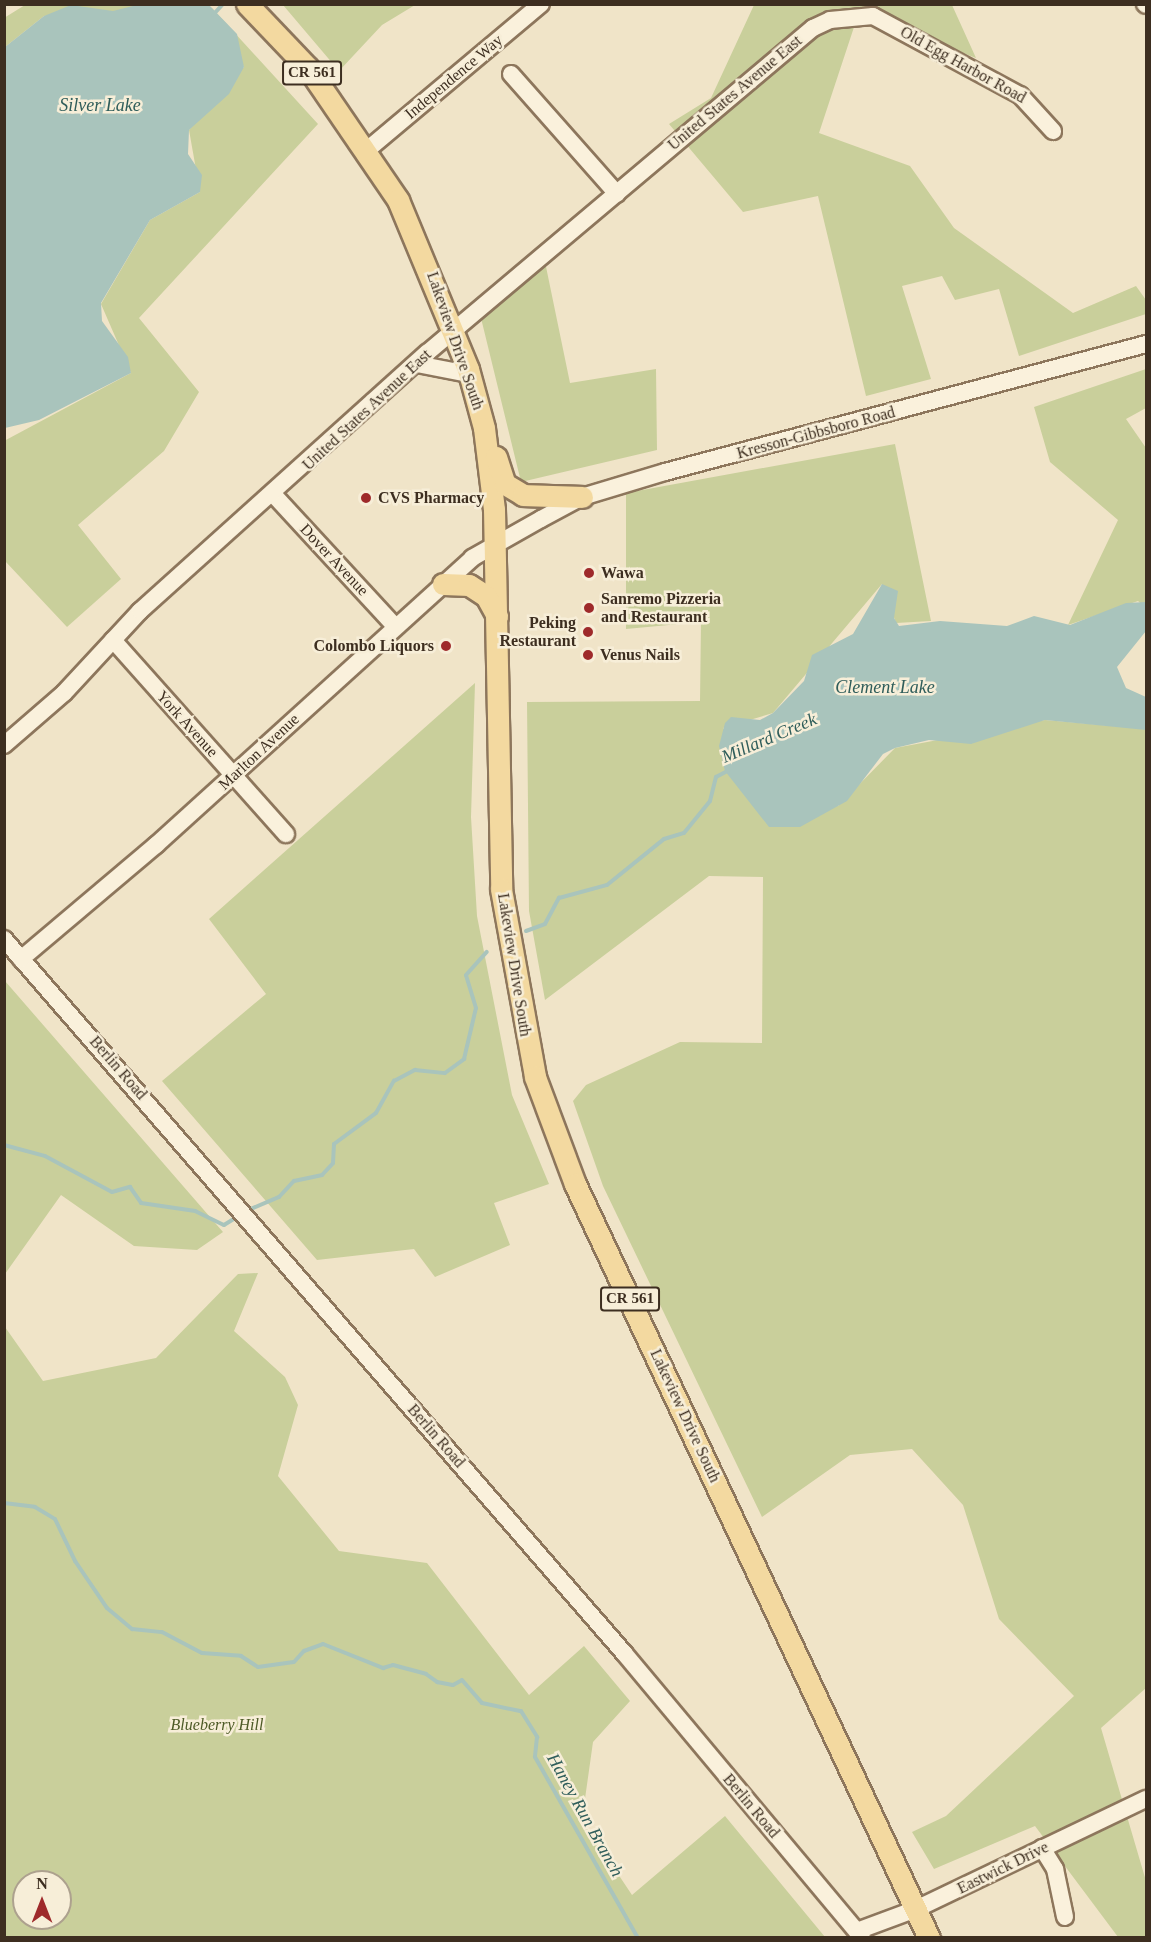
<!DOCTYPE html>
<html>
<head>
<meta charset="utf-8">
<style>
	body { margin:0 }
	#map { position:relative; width:1151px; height:1942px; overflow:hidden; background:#f0e4c8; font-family:Georgia,serif }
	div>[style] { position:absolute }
	.green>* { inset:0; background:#c9cf9b }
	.water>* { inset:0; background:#a9c4bc }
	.stream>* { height:4px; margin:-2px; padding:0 2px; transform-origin:2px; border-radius:2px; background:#a9c4bc }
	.roads { filter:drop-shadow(2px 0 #8d765c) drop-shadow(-2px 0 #8d765c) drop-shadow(0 2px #8d765c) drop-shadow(0 -2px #8d765c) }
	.minor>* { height:16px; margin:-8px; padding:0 8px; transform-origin:8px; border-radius:8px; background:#faf1dc }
	.major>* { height:21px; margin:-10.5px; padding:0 10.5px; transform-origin:10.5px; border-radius:10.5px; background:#f3d9a0 }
	.dots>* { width:16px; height:16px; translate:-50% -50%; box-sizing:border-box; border:3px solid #f7eed8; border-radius:50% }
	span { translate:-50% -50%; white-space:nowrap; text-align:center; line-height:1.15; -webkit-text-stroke:5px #f7eed8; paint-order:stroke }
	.shield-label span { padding:2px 4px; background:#f7eed8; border:2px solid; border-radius:4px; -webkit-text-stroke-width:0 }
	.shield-label { font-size:15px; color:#3d2e20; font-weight:700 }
	.street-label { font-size:16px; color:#3d2e20 }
	.poi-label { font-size:16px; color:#3d2e20; font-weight:700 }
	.left { translate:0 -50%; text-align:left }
	.right { translate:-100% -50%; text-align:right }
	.park-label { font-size:16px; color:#4d5a26; font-style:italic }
	.water-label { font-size:18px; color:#2f5d5a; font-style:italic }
	.frame { position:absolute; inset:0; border:6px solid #3d2e20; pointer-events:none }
	.north { position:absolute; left:12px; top:1870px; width:60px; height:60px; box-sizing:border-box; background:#f7eed8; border:2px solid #ada18e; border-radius:50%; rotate:0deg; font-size:16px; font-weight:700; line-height:24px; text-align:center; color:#3d2e20 }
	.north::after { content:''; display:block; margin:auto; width:21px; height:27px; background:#9e2a2b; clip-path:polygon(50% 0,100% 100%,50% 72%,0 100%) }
</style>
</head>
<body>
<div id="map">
	<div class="green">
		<i style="clip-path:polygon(25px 5px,203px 5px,44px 16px,5px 47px,4px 18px)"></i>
		<i style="clip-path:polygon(283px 5px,415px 5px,382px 25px,339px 71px)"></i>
		<i style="clip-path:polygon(754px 5px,952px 5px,976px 58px,859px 12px,819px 133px,910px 166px,954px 228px,1073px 313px,1136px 286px,1146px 300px,1146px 314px,1019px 356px,999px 289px,955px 300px,942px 276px,902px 286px,931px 379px,866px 396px,818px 196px,743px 212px,669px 124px,711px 98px)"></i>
		<i style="clip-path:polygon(211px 7px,318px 124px,139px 318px,199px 392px,164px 451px,78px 525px,121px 579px,67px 627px,5px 561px,4px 441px,131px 373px,101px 304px,150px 220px,200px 192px,189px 130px,244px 67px)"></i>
		<i style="clip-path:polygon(544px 257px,570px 383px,656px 369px,657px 450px,521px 482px,480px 314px)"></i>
		<i style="clip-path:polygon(1146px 369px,1146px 408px,1126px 419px,1146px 448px,1146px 608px,1138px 601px,1068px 625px,1118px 520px,1050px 462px,1034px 407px)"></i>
		<i style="clip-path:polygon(895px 444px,931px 621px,896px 623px,882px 584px,773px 713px,723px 728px,838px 806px,895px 748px,1045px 720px,1146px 729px,1146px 1688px,1101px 1728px,1146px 1881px,1146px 1937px,1118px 1937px,1035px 1826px,934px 1869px,912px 1832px,946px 1816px,1074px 1696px,999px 1619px,963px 1505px,912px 1449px,850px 1455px,762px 1517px,603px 1186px,573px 1101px,586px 1085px,680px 1042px,762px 1043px,763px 877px,709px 876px,545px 1000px,529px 911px,527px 702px,700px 701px,701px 622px,626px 629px,626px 493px)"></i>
		<i style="clip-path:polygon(475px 683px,471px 817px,477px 916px,512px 1095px,549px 1184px,494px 1203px,510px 1245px,435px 1277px,414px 1249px,317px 1260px,162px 1081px,266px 994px,209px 919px)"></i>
		<i style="clip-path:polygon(5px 981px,223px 1232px,197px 1250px,134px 1246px,61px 1195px,5px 1274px)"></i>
		<i style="clip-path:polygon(evenodd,258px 1273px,234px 1331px,285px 1377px,298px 1405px,278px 1476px,339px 1551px,427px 1563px,529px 1695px,584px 1646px,630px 1701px,593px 1742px,582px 1820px,632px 1895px,725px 1816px,825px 1937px,5px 1937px,5px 1327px,43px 1381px,156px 1358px,238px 1274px,258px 1273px,24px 1882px,60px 1882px,60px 1918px,24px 1918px,24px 1882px)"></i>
	</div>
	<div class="water">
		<i style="clip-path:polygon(71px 5px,113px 11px,137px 5px,209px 5px,237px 34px,244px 67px,229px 94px,189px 130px,188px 154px,202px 175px,200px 192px,150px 220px,101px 303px,102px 321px,128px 357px,131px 373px,39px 420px,5px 428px,5px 47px,44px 16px)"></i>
		<i style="clip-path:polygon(882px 584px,898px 591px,894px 618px,899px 626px,940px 621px,1007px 626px,1034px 616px,1070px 625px,1126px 603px,1146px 602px,1146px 631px,1117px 667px,1126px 688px,1146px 697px,1146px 730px,1045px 720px,971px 744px,929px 740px,895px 748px,883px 754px,847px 801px,800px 827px,769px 827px,725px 771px,719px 746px,725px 723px,731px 717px,760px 720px,773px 713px,804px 681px,812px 655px,853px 634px)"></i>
	</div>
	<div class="stream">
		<i style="left:213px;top:15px;width:15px;rotate:-48deg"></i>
		<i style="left:526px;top:931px;width:20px;rotate:-20deg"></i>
		<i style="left:545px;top:924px;width:30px;rotate:-62deg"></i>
		<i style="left:559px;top:898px;width:50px;rotate:-15.2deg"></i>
		<i style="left:607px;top:885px;width:73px;rotate:-38.9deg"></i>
		<i style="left:664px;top:839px;width:21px;rotate:-17deg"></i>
		<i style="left:684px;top:833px;width:41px;rotate:-50.9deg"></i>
		<i style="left:710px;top:801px;width:25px;rotate:-76deg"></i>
		<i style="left:716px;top:777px;width:15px;rotate:-28deg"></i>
		<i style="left:4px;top:1145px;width:42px;rotate:15deg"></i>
		<i style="left:45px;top:1156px;width:76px;rotate:28.2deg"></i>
		<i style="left:112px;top:1192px;width:19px;rotate:-16deg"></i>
		<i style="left:130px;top:1187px;width:19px;rotate:55deg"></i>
		<i style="left:141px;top:1203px;width:55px;rotate:8.4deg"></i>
		<i style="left:195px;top:1211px;width:32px;rotate:26deg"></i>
		<i style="left:224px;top:1225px;width:19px;rotate:-32deg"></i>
		<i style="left:246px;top:1211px;width:36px;rotate:-23deg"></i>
		<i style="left:279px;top:1197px;width:22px;rotate:-47deg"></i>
		<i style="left:294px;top:1181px;width:29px;rotate:-12deg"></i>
		<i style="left:322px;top:1175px;width:16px;rotate:-47deg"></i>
		<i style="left:333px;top:1163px;width:19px;rotate:-87deg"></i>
		<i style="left:334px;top:1144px;width:52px;rotate:-36.4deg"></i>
		<i style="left:376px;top:1113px;width:37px;rotate:-61deg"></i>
		<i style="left:394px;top:1081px;width:24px;rotate:-28deg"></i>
		<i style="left:415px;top:1070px;width:30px;rotate:6deg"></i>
		<i style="left:445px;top:1073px;width:24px;rotate:-36deg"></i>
		<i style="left:464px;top:1059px;width:52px;rotate:-76.8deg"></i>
		<i style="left:476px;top:1008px;width:34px;rotate:-107deg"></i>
		<i style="left:466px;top:975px;width:31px;rotate:-48deg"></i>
		<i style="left:4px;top:1503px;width:31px;rotate:7deg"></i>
		<i style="left:35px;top:1507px;width:23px;rotate:31deg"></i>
		<i style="left:55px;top:1519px;width:47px;rotate:64.5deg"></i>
		<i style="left:75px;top:1561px;width:57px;rotate:55.8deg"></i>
		<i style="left:107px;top:1608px;width:33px;rotate:40deg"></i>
		<i style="left:132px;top:1629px;width:30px;rotate:6deg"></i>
		<i style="left:162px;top:1632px;width:45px;rotate:27.7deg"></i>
		<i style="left:202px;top:1653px;width:39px;rotate:4deg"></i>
		<i style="left:241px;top:1656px;width:20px;rotate:33deg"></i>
		<i style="left:258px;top:1667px;width:36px;rotate:-8deg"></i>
		<i style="left:294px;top:1662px;width:15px;rotate:-48deg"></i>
		<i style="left:304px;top:1651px;width:20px;rotate:-20deg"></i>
		<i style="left:323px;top:1644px;width:65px;rotate:21.8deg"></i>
		<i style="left:383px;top:1668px;width:10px;rotate:-17deg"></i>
		<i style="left:393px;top:1665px;width:34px;rotate:15deg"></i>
		<i style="left:426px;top:1674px;width:14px;rotate:36deg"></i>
		<i style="left:437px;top:1682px;width:16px;rotate:11deg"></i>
		<i style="left:453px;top:1685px;width:10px;rotate:-29deg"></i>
		<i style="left:462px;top:1680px;width:30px;rotate:49deg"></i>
		<i style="left:482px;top:1703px;width:40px;rotate:12deg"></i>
		<i style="left:521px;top:1711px;width:31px;rotate:58deg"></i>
		<i style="left:537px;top:1737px;width:20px;rotate:96deg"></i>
		<i style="left:535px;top:1757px;width:208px;rotate:60.4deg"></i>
	</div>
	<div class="roads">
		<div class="minor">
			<i style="left:1145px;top:4px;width:1px;rotate:45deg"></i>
			<i style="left:511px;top:74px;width:160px;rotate:48.5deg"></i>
			<i style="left:367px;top:150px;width:227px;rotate:-40deg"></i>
			<i style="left:417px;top:364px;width:53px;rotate:10.9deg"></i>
			<i style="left:273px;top:494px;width:180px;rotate:47.3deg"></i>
			<i style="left:113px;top:640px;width:260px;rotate:48.3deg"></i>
			<i style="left:4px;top:745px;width:79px;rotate:-40.9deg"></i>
			<i style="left:64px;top:693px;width:112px;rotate:-47.2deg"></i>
			<i style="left:140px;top:611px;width:386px;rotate:-42deg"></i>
			<i style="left:427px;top:353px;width:505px;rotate:-40.1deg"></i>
			<i style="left:813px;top:28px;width:19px;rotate:-25deg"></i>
			<i style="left:830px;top:20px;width:43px;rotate:-5.3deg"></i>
			<i style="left:873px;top:16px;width:167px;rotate:28.3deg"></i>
			<i style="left:1020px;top:95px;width:49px;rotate:47.5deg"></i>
			<i style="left:4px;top:939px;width:946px;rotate:49.03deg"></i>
			<i style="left:624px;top:1653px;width:371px;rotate:50.1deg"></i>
			<i style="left:21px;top:959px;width:177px;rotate:-40.2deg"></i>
			<i style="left:156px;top:845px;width:427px;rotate:-42.2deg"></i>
			<i style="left:472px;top:558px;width:79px;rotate:-29.5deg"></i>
			<i style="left:541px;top:519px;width:47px;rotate:-28.2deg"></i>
			<i style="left:582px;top:497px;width:87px;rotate:-16.8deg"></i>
			<i style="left:665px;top:472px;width:498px;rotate:-14.9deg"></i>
			<i style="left:1042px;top:1848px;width:25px;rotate:58deg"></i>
			<i style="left:1055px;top:1869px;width:49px;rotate:78.2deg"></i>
			<i style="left:857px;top:1931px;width:63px;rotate:-20.4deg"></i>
			<i style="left:916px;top:1909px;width:255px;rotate:-25.6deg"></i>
		</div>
		<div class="major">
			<i style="left:247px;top:4px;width:88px;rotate:46.4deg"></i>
			<i style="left:308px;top:68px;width:160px;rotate:55.7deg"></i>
			<i style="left:398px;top:200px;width:183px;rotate:67.5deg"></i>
			<i style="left:468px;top:369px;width:61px;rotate:74.8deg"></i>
			<i style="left:484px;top:428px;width:82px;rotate:83deg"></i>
			<i style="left:494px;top:509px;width:380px;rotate:88.9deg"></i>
			<i style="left:501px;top:889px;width:191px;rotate:79.7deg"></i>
			<i style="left:535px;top:1077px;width:114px;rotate:69.5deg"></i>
			<i style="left:575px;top:1184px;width:833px;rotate:64.85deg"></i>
			<i style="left:496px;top:457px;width:28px;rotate:72deg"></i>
			<i style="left:505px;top:484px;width:21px;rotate:31deg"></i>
			<i style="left:523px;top:495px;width:59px;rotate:1.9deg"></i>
			<i style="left:443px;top:584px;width:26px;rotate:2deg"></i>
			<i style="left:469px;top:585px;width:20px;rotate:33deg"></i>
			<i style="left:486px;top:596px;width:23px;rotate:61deg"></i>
		</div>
	</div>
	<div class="dots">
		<i style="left:366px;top:498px;background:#9e2a2b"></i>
		<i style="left:589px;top:573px;background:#9e2a2b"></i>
		<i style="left:589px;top:608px;background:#9e2a2b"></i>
		<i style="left:588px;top:632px;background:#9e2a2b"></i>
		<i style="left:446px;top:646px;background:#9e2a2b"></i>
		<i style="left:588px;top:655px;background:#9e2a2b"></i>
	</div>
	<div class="shield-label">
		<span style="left:312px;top:73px">CR 561</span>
		<span style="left:630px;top:1299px">CR 561</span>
	</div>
	<div class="street-label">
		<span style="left:963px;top:65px;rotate:29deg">Old Egg Harbor Road</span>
		<span style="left:454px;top:77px;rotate:-40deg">Independence Way</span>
		<span style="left:735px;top:93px;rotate:-40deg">United States Avenue East</span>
		<span style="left:455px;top:341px;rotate:71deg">Lakeview Drive South</span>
		<span style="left:367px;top:410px;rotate:-43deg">United States Avenue East</span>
		<span style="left:816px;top:433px;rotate:-15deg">Kresson-Gibbsboro Road</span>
		<span style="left:334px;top:560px;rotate:47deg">Dover Avenue</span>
		<span style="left:187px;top:724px;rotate:48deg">York Avenue</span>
		<span style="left:259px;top:752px;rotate:-43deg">Marlton Avenue</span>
		<span style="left:514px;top:965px;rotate:81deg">Lakeview Drive South</span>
		<span style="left:118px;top:1068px;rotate:49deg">Berlin Road</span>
		<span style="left:685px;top:1416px;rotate:65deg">Lakeview Drive South</span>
		<span style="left:436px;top:1436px;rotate:49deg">Berlin Road</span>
		<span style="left:751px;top:1806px;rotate:50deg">Berlin Road</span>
		<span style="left:1003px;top:1868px;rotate:-26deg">Eastwick Drive</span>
	</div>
	<div class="poi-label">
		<span class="left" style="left:378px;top:498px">CVS Pharmacy</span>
		<span class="left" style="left:601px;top:573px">Wawa</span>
		<span class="left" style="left:601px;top:608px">Sanremo Pizzeria<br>and Restaurant</span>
		<span class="right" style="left:576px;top:632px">Peking<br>Restaurant</span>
		<span class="right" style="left:434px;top:646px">Colombo Liquors</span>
		<span class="left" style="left:600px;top:655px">Venus Nails</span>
	</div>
	<div class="park-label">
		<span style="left:217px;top:1725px">Blueberry Hill</span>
	</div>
	<div class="water-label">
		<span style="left:100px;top:105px">Silver Lake</span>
		<span style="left:885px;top:687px">Clement Lake</span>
		<span style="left:769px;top:738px;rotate:-23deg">Millard Creek</span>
		<span style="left:585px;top:1815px;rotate:61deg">Haney Run Branch</span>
	</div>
	<div class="frame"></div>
	<div class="north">N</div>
</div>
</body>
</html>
